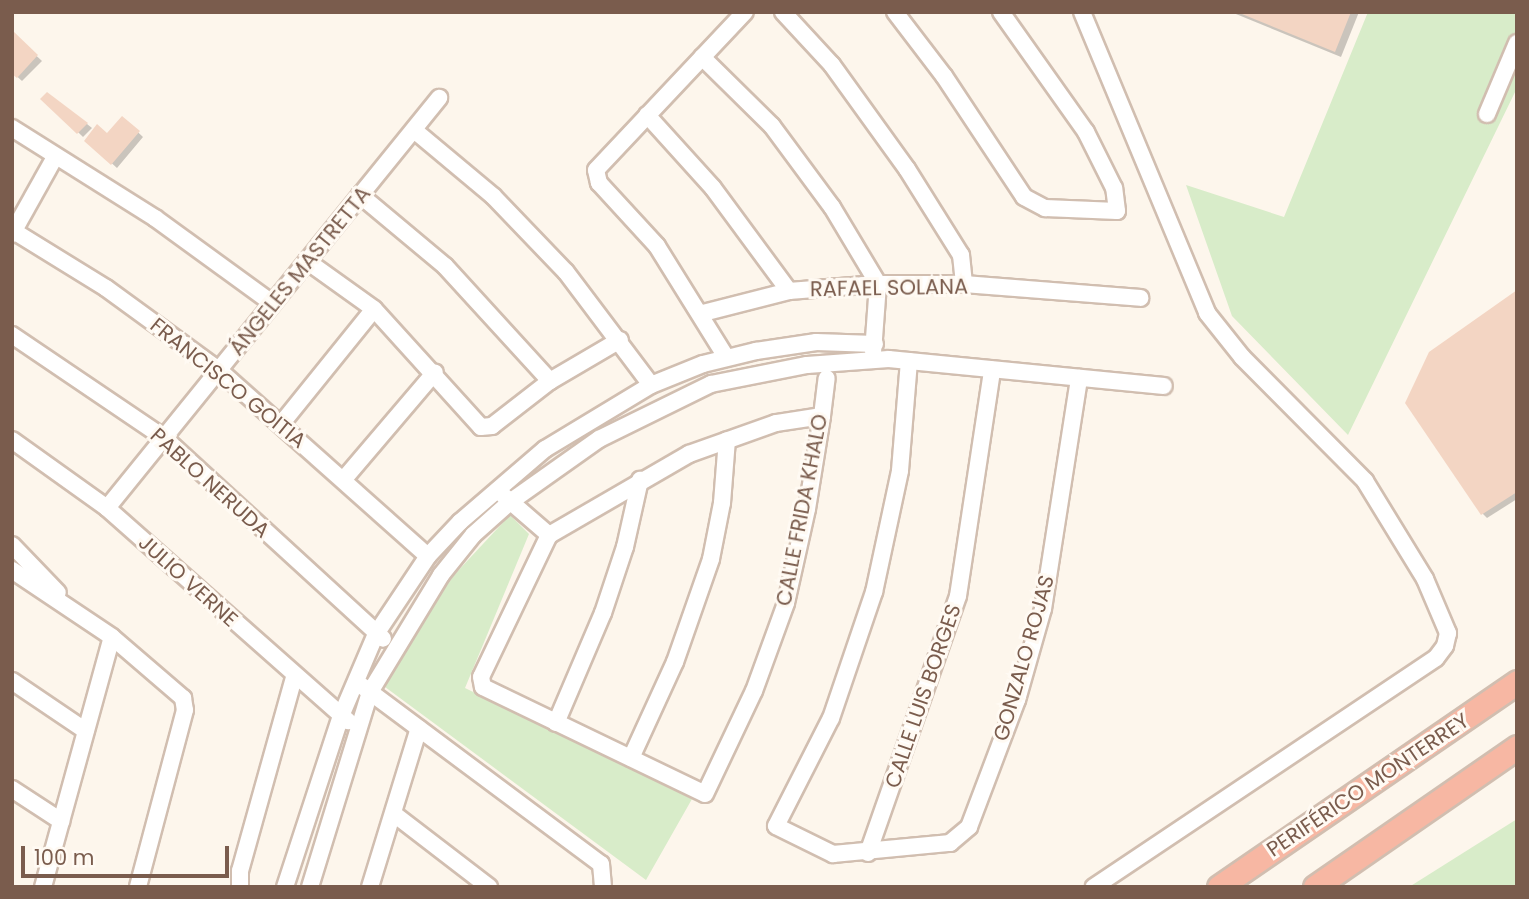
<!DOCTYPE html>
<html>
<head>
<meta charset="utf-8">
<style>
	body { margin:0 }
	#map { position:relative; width:1529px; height:899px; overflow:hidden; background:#fdf6ec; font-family:Poppins,sans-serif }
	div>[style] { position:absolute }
	.green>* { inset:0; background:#d8ecc9 }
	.shadow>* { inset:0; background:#0003 }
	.building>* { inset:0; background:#f3d5c3 }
	.roads { filter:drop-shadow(2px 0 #d1beb0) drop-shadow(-2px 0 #d1beb0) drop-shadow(0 2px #d1beb0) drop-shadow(0 -2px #d1beb0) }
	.minor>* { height:16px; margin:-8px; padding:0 8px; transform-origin:8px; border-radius:8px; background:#fff }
	.highway>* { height:23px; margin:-11.5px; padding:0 11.5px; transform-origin:11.5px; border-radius:11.5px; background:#f7b7a3 }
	span { translate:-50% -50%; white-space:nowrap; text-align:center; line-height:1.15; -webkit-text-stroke:6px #fffaf3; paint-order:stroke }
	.street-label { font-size:21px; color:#7a5c4d }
	.frame { position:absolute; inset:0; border:14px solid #7a5c4d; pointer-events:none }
	.scale { position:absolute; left:21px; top:846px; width:208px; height:32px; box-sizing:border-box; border:4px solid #7a5c4d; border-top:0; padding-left:9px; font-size:21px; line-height:24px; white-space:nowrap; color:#7a5c4d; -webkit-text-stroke:5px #fffaf3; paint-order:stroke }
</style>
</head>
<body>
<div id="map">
	<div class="green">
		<i style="clip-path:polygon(1368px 12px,1517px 12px,1517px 88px,1348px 435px,1232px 316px,1186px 185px,1284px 217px)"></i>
		<i style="clip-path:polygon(510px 515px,529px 534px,465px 688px,692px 799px,646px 880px,381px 684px,410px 634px,455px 574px)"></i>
		<i style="clip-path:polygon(1517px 819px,1517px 887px,1409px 887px)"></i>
	</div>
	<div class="shadow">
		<i style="clip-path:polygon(1231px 12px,1359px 12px,1341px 57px)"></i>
		<i style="clip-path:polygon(12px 33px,42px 61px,22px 81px,12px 72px)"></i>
		<i style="clip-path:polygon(47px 94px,87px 124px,92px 128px,83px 137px,43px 98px)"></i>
		<i style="clip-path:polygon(123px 118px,143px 137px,117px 168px,86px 140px,107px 135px)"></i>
		<i style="clip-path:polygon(1517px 292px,1517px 499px,1487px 518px,1483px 514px)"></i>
	</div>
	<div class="building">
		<i style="clip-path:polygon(1237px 12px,1351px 12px,1335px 52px)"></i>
		<i style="clip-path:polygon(12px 30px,38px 55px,17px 78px,12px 74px)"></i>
		<i style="clip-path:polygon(47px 92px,88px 123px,77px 134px,40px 99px)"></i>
		<i style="clip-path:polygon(122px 116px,140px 131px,111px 165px,84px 141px,97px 124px,107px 133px)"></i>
		<i style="clip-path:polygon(1517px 290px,1517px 492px,1481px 515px,1405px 403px,1429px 352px)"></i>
	</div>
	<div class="roads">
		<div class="minor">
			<i style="left:783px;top:12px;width:72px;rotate:47.2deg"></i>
			<i style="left:832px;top:65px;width:128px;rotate:54.2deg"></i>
			<i style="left:907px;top:169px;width:102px;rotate:57.9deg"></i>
			<i style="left:961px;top:255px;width:29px;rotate:84deg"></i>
			<i style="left:895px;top:12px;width:81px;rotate:52.6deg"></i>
			<i style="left:944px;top:76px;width:145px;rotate:56.5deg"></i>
			<i style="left:1024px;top:197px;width:24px;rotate:28deg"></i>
			<i style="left:1045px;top:208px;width:72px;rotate:2.4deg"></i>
			<i style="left:1117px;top:211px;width:23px;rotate:-97deg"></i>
			<i style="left:1114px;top:188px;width:63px;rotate:-116.6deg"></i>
			<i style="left:1086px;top:132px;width:147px;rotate:-125.3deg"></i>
			<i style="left:1082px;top:12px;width:326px;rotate:67.4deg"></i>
			<i style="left:1207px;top:313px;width:56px;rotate:51.5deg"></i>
			<i style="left:1242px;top:357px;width:175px;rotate:45.2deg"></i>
			<i style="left:1365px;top:481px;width:115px;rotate:58.5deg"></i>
			<i style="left:1425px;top:579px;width:59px;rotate:66.9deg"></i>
			<i style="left:1448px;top:633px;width:13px;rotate:103deg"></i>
			<i style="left:1445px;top:646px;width:15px;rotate:127deg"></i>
			<i style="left:1436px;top:658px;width:412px;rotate:146.2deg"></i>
			<i style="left:702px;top:57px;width:98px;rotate:44.6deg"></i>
			<i style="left:772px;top:126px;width:101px;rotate:53.5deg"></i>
			<i style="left:832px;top:207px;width:90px;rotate:59.1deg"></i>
			<i style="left:878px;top:284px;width:68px;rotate:94.2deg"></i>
			<i style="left:1487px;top:114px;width:77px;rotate:-67.1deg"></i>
			<i style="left:647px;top:115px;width:98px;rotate:47.9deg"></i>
			<i style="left:713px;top:188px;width:128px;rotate:53.6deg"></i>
			<i style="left:12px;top:128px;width:169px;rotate:32.2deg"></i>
			<i style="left:155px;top:218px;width:145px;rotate:36deg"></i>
			<i style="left:414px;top:130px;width:103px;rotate:39.9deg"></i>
			<i style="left:493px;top:196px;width:105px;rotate:46.2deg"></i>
			<i style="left:566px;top:272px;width:141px;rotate:53deg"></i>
			<i style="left:360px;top:195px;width:111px;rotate:39.9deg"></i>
			<i style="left:445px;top:266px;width:156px;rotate:47.6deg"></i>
			<i style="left:12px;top:230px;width:110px;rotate:31.7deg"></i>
			<i style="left:106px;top:288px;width:141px;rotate:36.1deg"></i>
			<i style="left:220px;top:371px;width:278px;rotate:41.7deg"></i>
			<i style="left:12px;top:234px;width:88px;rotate:-60.8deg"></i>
			<i style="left:307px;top:261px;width:82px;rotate:35.6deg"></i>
			<i style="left:374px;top:309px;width:159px;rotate:47.8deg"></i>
			<i style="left:481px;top:427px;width:11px;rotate:-5deg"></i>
			<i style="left:492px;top:426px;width:73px;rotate:-37.8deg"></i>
			<i style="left:550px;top:381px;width:81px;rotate:-30.4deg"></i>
			<i style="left:703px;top:313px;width:89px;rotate:-14.3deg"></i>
			<i style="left:789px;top:291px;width:89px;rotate:-4.5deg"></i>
			<i style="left:878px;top:284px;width:86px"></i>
			<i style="left:964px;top:284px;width:177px;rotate:4.5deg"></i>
			<i style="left:12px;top:335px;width:184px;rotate:34.1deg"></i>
			<i style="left:164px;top:438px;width:297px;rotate:42.5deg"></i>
			<i style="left:726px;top:357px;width:131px;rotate:-121.9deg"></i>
			<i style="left:657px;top:246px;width:86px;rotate:-132.6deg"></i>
			<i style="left:599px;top:183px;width:13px;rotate:-103deg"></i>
			<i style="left:596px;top:170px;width:217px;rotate:-46.7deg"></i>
			<i style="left:909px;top:361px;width:110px;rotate:94.7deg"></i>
			<i style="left:900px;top:471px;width:124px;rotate:102.1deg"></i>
			<i style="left:874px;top:592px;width:133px;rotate:108.8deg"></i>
			<i style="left:831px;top:718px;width:121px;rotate:117deg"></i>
			<i style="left:776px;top:826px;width:64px;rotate:26.2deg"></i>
			<i style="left:833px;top:854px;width:118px;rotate:-5.4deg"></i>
			<i style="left:950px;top:843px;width:25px;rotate:-40deg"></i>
			<i style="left:969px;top:827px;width:136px;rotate:-69.3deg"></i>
			<i style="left:1017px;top:700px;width:95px;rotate:-74.1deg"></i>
			<i style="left:1043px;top:609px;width:234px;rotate:-81.1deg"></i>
			<i style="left:822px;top:416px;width:47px;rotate:171.3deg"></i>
			<i style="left:776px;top:423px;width:92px;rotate:160.4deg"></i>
			<i style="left:689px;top:454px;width:162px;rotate:149.9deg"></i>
			<i style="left:549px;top:535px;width:157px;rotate:115.6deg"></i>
			<i style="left:481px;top:677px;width:10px;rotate:79deg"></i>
			<i style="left:483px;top:687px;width:246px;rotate:25.7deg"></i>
			<i style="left:705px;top:794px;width:114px;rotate:-64.6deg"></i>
			<i style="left:754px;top:691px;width:94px;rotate:-70deg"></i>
			<i style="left:786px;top:603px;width:96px;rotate:-77.4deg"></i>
			<i style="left:807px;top:509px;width:94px;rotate:-80.8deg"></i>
			<i style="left:822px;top:416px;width:38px;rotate:-83deg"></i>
			<i style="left:282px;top:423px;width:146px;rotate:-51.1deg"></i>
			<i style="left:12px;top:440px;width:117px;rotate:35.6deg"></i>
			<i style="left:107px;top:508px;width:322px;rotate:41.5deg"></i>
			<i style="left:344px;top:479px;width:140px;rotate:-49.6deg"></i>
			<i style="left:504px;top:496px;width:60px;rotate:40.9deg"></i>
			<i style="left:107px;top:508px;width:528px;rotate:-51deg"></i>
			<i style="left:12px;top:545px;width:66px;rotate:46.2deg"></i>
			<i style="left:12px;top:570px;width:120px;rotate:33.8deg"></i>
			<i style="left:112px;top:637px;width:94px;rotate:40.7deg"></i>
			<i style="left:183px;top:698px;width:12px;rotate:81deg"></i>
			<i style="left:185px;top:710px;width:183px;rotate:104.9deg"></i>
			<i style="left:12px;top:681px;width:89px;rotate:34deg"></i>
			<i style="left:362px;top:686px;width:298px;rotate:36.7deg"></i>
			<i style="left:601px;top:864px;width:23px;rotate:85deg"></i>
			<i style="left:556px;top:723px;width:120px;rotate:-66.9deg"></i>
			<i style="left:603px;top:613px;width:70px;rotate:-71.6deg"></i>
			<i style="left:625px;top:547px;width:69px;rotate:-77.4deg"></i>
			<i style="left:631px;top:758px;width:106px;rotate:-65.4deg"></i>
			<i style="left:675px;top:662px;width:109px;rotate:-70.7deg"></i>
			<i style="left:711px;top:559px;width:57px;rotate:-78.9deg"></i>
			<i style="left:722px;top:503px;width:63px;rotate:-85.5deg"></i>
			<i style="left:12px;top:789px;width:59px;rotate:33.1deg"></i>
			<i style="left:394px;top:814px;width:120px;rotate:37.5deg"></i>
			<i style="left:868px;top:853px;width:272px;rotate:-70.7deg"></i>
			<i style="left:958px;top:596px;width:229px;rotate:-81.4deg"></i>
			<i style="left:43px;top:887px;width:259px;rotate:-74.6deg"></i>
			<i style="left:240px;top:887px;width:16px;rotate:-90deg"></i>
			<i style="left:240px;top:871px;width:201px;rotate:-74.4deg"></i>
			<i style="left:285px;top:887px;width:180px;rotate:-71.9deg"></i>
			<i style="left:341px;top:716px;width:89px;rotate:-66.9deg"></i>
			<i style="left:376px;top:634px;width:94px;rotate:-56.3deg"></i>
			<i style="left:428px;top:556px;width:47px;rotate:-46.7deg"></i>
			<i style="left:460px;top:522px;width:112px;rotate:-40.7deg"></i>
			<i style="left:545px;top:449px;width:124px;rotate:-31.1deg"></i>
			<i style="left:651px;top:385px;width:56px;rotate:-22deg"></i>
			<i style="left:703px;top:364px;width:55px;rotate:-13.8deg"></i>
			<i style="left:756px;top:351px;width:61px;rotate:-8.5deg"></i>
			<i style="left:816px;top:342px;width:59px;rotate:1.9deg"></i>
			<i style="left:310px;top:887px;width:204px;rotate:-72.9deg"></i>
			<i style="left:370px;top:692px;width:137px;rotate:-58.7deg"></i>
			<i style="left:441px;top:575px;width:51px;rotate:-51.3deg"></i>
			<i style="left:473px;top:535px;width:50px;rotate:-41.7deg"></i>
			<i style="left:510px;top:502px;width:109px;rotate:-35.3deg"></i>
			<i style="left:599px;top:439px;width:125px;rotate:-26.2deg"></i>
			<i style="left:711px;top:384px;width:98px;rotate:-11.2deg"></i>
			<i style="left:807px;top:365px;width:82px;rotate:-4.2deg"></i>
			<i style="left:889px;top:359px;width:276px;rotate:5.6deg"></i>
			<i style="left:370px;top:887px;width:166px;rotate:-72.9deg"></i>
		</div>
		<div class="highway">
			<i style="left:1219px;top:887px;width:362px;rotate:-34.5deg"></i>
			<i style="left:1315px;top:887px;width:246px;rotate:-34.7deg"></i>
		</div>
	</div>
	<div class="street-label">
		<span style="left:300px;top:271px;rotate:-51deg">ÁNGELES MASTRETTA</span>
		<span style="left:889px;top:288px;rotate:-1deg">RAFAEL SOLANA</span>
		<span style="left:228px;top:383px;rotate:39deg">FRANCISCO GOITIA</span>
		<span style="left:210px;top:483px;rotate:42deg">PABLO NERUDA</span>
		<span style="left:802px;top:510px;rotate:-79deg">CALLE FRIDA KHALO</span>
		<span style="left:188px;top:581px;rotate:42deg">JULIO VERNE</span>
		<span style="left:1024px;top:658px;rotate:-74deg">GONZALO ROJAS</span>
		<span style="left:923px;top:696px;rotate:-71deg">CALLE LUIS BORGES</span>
		<span style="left:1368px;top:785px;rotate:-34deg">PERIFÉRICO MONTERREY</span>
	</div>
	<div class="frame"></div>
	<div class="scale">100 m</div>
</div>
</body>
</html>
